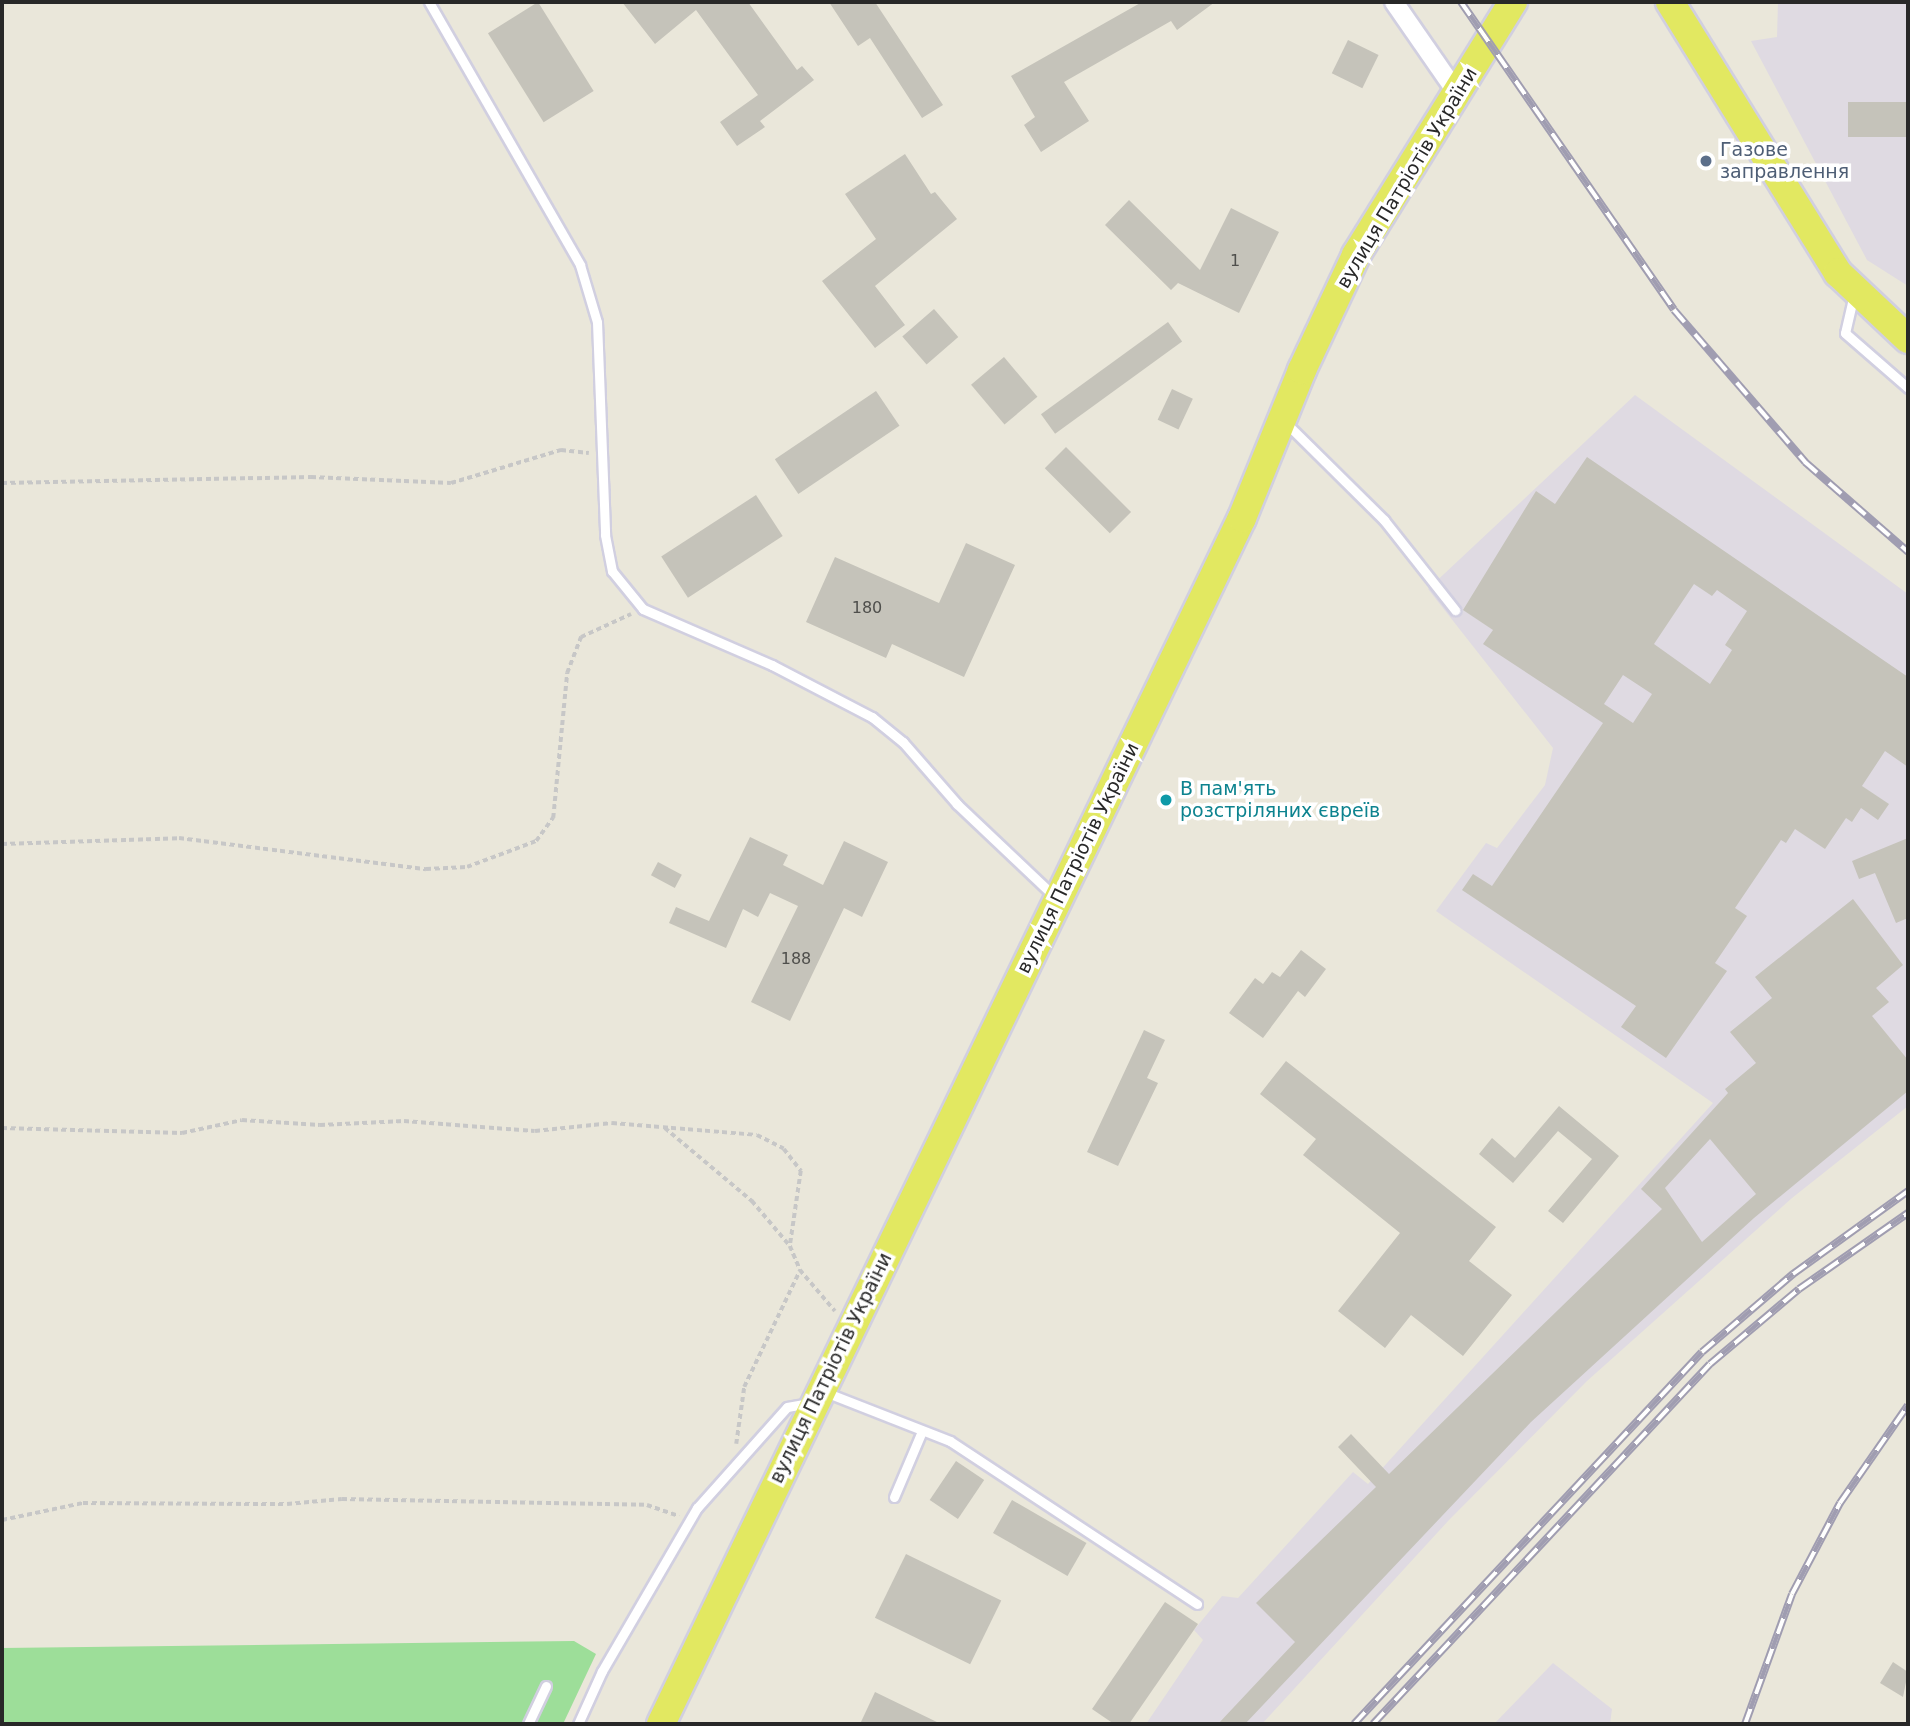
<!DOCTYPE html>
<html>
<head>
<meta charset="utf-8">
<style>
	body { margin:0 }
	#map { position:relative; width:1910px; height:1726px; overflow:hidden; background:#eae7da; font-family:"DejaVu Sans",sans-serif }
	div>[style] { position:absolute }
	.industrial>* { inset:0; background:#dfdae2 }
	.green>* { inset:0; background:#9dde99 }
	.building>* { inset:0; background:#c5c3ba; transform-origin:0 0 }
	.path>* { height:3.5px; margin-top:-1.75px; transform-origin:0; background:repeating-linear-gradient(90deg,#c7c7c7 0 5px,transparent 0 8.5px) }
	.roads { filter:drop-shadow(2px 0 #d1cfe0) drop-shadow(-2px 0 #d1cfe0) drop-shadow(0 2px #d1cfe0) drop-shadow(0 -2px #d1cfe0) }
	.lane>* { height:9px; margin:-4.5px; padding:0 4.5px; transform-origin:4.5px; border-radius:4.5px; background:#fff }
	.street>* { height:18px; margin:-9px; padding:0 9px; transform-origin:9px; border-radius:9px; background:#fff }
	.primary>* { height:28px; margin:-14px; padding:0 14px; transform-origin:14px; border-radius:14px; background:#e2e861 }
	.rail>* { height:8px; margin-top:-4px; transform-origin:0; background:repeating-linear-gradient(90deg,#fff 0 16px,#a09db1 0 32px); box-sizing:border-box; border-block:2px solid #a09db1 }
	.dots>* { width:19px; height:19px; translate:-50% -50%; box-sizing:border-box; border:4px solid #fff; border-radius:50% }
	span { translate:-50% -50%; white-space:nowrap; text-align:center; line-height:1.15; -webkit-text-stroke:7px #fff; paint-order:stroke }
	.number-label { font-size:16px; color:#4f4f4c }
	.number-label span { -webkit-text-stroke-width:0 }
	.service-label { font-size:19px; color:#4e5e75 }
	.left { translate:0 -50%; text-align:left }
	.street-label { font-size:19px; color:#282828 }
	.culture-label { font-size:19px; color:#0d838f }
	.frame { position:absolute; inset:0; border:4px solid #282828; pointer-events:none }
</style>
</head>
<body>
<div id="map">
	<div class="industrial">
		<i style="clip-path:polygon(1778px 2px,1908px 2px,1908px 286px,1867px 260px,1751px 41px,1777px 37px)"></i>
		<i style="clip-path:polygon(1635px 395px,1908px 594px,1908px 1106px,1792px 1198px,1587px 1381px,1449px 1520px,1262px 1724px,1146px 1724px,1203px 1640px,1194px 1630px,1222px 1596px,1238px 1598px,1353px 1472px,1368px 1484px,1713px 1103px,1436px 911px,1486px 843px,1497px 848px,1545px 785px,1553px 748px,1428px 589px)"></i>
		<i style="clip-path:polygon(1553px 1663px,1612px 1709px,1610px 1724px,1494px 1724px)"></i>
	</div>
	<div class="green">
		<i style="clip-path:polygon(574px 1641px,596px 1654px,563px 1724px,2px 1724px,2px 1648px)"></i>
	</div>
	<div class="building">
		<i style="left:538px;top:2px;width:105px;height:59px;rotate:58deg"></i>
		<i style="clip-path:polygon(622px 2px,748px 2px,797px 70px,802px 66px,814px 80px,760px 121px,765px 127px,737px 146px,720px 122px,758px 95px,696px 10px,655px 44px)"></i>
		<i style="clip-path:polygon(829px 2px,875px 2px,943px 105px,922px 118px,870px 38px,858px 46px)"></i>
		<i style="clip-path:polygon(1142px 2px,1215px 2px,1177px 30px,1171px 21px,1064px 82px,1089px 121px,1041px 152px,1024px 125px,1035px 117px,1011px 76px)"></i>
		<i style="left:1348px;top:40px;width:34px;height:37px;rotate:26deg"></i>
		<i style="left:1908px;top:102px;width:35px;height:60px;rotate:90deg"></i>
		<i style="clip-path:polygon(905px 154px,931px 194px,935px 192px,957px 219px,875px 286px,905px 325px,875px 348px,822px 281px,876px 239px,845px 194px)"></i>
		<i style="clip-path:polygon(1129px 200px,1200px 270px,1231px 208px,1279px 232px,1239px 313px,1178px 283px,1171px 290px,1105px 225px)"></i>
		<i style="left:934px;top:309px;width:37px;height:42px;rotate:49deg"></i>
		<i style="left:1168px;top:322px;width:24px;height:157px;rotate:54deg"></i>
		<i style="left:1004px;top:357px;width:52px;height:43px;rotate:50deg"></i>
		<i style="left:1172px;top:389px;width:23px;height:34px;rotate:25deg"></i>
		<i style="left:876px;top:391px;width:42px;height:122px;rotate:56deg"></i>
		<i style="left:1066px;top:447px;width:92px;height:30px;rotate:45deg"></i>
		<i style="clip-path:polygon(evenodd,1587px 457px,1908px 677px,1908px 767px,1885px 751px,1862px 786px,1889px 804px,1878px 820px,1861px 808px,1852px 822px,1846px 818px,1825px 849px,1795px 829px,1786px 843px,1781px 840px,1735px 908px,1747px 916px,1715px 963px,1727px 971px,1666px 1058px,1621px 1027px,1636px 1006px,1462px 890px,1473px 874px,1492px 886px,1603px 723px,1483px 644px,1493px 630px,1463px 610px,1536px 491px,1555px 504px,1587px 457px,1694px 584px,1712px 596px,1717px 590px,1747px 611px,1725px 645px,1732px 650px,1710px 684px,1654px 644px,1694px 584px,1587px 457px,1623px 675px,1652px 694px,1633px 723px,1604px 704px,1623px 675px)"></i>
		<i style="left:756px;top:495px;width:49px;height:113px;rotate:57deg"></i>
		<i style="clip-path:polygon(966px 543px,1015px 565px,964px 677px,892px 644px,886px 658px,806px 622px,835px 557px,939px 603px)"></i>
		<i style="clip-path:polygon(750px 837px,788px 855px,783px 865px,823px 885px,844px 841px,888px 862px,862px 917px,844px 908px,790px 1021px,751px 1002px,798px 906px,770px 893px,758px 917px,743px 909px,726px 948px,669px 923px,676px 907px,709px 921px)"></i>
		<i style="clip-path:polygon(1908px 838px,1908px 918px,1896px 923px,1875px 873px,1859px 879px,1852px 861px)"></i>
		<i style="left:658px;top:862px;width:27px;height:15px;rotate:28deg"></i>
		<i style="clip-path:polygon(evenodd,1853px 899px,1903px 965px,1876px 988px,1889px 1002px,1872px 1016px,1908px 1060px,1908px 1091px,1754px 1218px,1531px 1422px,1245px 1724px,1218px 1724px,1295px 1642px,1256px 1603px,1376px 1487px,1338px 1447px,1351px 1434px,1389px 1474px,1662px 1209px,1641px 1189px,1728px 1093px,1725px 1089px,1756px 1063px,1730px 1032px,1772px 998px,1755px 977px,1853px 899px,1710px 1139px,1756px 1194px,1702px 1242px,1665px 1188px,1710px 1139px)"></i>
		<i style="clip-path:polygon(1301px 950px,1326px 969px,1305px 997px,1298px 991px,1263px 1038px,1229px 1013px,1255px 978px,1263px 984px,1272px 972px,1280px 977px)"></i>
		<i style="clip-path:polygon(1144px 1030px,1165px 1040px,1147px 1078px,1158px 1083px,1118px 1166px,1087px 1152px)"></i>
		<i style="clip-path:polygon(1286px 1061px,1496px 1227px,1469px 1261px,1512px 1295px,1463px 1356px,1411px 1315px,1385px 1348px,1338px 1311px,1400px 1233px,1303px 1155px,1316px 1139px,1260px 1094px)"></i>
		<i style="clip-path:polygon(1559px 1106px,1619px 1156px,1563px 1223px,1548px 1211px,1592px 1159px,1558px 1131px,1513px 1183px,1479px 1154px,1492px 1138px,1515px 1158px)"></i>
		<i style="left:956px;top:1461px;width:34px;height:47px;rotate:34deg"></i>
		<i style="left:1012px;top:1500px;width:86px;height:38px;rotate:30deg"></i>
		<i style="left:906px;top:1554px;width:106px;height:71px;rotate:26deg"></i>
		<i style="clip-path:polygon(1165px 1602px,1198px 1624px,1129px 1724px,1114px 1724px,1092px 1709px)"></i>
		<i style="clip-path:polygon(1893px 1662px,1908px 1672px,1903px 1697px,1880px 1683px)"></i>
		<i style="clip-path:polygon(875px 1692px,941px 1724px,860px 1724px)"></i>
	</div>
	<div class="path">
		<i style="left:2px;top:483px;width:309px;rotate:-1.1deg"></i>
		<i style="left:311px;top:477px;width:140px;rotate:2.5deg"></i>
		<i style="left:451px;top:483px;width:115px;rotate:-16.7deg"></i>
		<i style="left:561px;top:450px;width:28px;rotate:6deg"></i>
		<i style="left:2px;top:844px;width:177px;rotate:-1.9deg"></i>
		<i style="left:179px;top:838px;width:249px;rotate:7.2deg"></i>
		<i style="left:426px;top:869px;width:41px;rotate:-2.8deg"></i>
		<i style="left:467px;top:867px;width:74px;rotate:-20.6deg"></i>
		<i style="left:536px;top:841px;width:29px;rotate:-54deg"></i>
		<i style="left:553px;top:818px;width:146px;rotate:-84.5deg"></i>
		<i style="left:567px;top:673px;width:39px;rotate:-69deg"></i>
		<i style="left:581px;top:637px;width:55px;rotate:-24.7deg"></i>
		<i style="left:2px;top:1128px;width:180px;rotate:1.6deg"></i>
		<i style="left:182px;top:1133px;width:61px;rotate:-12.2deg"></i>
		<i style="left:242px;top:1120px;width:78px;rotate:3.7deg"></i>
		<i style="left:320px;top:1125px;width:84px;rotate:-2.7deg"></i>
		<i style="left:404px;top:1121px;width:131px;rotate:4.4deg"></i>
		<i style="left:535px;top:1131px;width:77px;rotate:-5.9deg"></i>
		<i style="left:612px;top:1123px;width:145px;rotate:4.7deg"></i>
		<i style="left:757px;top:1135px;width:30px;rotate:27deg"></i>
		<i style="left:784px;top:1149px;width:28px;rotate:52deg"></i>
		<i style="left:801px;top:1171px;width:76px;rotate:98.3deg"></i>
		<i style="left:790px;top:1246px;width:26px;rotate:67deg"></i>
		<i style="left:800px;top:1270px;width:54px;rotate:49.5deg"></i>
		<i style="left:665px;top:1128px;width:114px;rotate:40deg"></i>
		<i style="left:752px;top:1201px;width:59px;rotate:49.8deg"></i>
		<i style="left:736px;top:1444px;width:58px;rotate:-82deg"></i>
		<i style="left:744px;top:1387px;width:130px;rotate:-64.4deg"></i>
		<i style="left:2px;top:1520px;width:83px;rotate:-11.9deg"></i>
		<i style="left:83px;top:1503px;width:204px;rotate:0.3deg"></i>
		<i style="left:287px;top:1504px;width:55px;rotate:-5.2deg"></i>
		<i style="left:342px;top:1499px;width:305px;rotate:1.1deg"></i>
		<i style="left:647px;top:1505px;width:34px;rotate:19deg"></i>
	</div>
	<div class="roads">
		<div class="lane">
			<i style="left:429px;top:2px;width:303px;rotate:60.1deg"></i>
			<i style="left:580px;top:265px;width:59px;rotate:73.4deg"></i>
			<i style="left:597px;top:322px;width:213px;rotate:87.8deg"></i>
			<i style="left:605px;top:535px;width:37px;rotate:79deg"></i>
			<i style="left:612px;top:571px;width:49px;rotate:50.8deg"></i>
			<i style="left:643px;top:609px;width:141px;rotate:23.5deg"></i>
			<i style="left:772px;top:665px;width:113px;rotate:27.5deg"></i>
			<i style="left:872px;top:717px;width:40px;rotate:39deg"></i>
			<i style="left:903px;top:742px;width:82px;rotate:48.9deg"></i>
			<i style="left:957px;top:804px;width:134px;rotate:43.5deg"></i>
			<i style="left:1854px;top:294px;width:40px;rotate:103deg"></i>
			<i style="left:1845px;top:333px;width:84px;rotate:41.1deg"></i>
			<i style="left:1286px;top:423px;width:138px;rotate:44.7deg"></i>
			<i style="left:1384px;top:520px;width:115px;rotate:51.7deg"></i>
			<i style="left:825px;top:1392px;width:134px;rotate:21.4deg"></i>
			<i style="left:950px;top:1441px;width:296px;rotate:33.4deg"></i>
			<i style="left:894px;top:1497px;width:72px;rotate:-67deg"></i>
			<i style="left:528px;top:1724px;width:42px;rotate:-64.7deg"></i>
			<i style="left:578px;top:1724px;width:58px;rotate:-65.6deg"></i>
			<i style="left:602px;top:1671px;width:189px;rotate:-59.8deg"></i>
			<i style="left:697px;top:1508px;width:135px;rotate:-48.3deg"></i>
			<i style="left:787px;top:1407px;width:23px;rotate:-10deg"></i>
		</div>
		<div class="street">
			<i style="left:1394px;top:2px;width:111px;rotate:55.3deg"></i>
		</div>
		<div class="primary">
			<i style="left:1670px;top:2px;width:319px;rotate:58.2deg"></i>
			<i style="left:1838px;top:273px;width:96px;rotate:43.3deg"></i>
			<i style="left:661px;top:1724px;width:1339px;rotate:-64.28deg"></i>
			<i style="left:1242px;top:518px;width:160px;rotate:-67.9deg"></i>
			<i style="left:1302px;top:370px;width:127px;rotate:-64.8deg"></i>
			<i style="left:1356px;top:255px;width:298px;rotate:-58.2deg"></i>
		</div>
	</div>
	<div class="rail">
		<i style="left:1461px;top:2px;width:374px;rotate:55.3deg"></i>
		<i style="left:1674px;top:310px;width:201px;rotate:49.2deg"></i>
		<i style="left:1805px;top:462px;width:137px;rotate:41.1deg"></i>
		<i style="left:1354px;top:1724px;width:509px;rotate:-46.91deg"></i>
		<i style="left:1702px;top:1352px;width:120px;rotate:-40.6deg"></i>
		<i style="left:1793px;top:1274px;width:142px;rotate:-35.8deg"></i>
		<i style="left:1373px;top:1724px;width:493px;rotate:-46.9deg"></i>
		<i style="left:1710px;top:1364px;width:116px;rotate:-40.1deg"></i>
		<i style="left:1799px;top:1289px;width:133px;rotate:-34.9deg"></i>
		<i style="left:1745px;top:1724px;width:138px;rotate:-70.1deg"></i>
		<i style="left:1792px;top:1594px;width:103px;rotate:-62.2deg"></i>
		<i style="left:1840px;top:1503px;width:119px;rotate:-55.2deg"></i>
	</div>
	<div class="dots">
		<i style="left:1706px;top:161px;background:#5c6f8a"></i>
		<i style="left:1166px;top:800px;background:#0f9aa8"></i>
	</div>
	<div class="number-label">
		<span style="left:1235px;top:261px">1</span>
		<span style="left:867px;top:608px">180</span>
		<span style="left:796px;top:959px">188</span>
	</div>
	<div class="service-label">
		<span class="left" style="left:1720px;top:161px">Газове<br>заправлення</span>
	</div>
	<div class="street-label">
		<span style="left:1407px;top:178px;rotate:-59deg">вулиця Патріотів України</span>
		<span style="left:1078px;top:858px;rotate:-64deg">вулиця Патріотів України</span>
		<span style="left:831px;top:1368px;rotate:-64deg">вулиця Патріотів України</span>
	</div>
	<div class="culture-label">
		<span class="left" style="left:1180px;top:800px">В пам'ять<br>розстріляних євреїв</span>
	</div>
	<div class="frame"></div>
</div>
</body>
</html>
